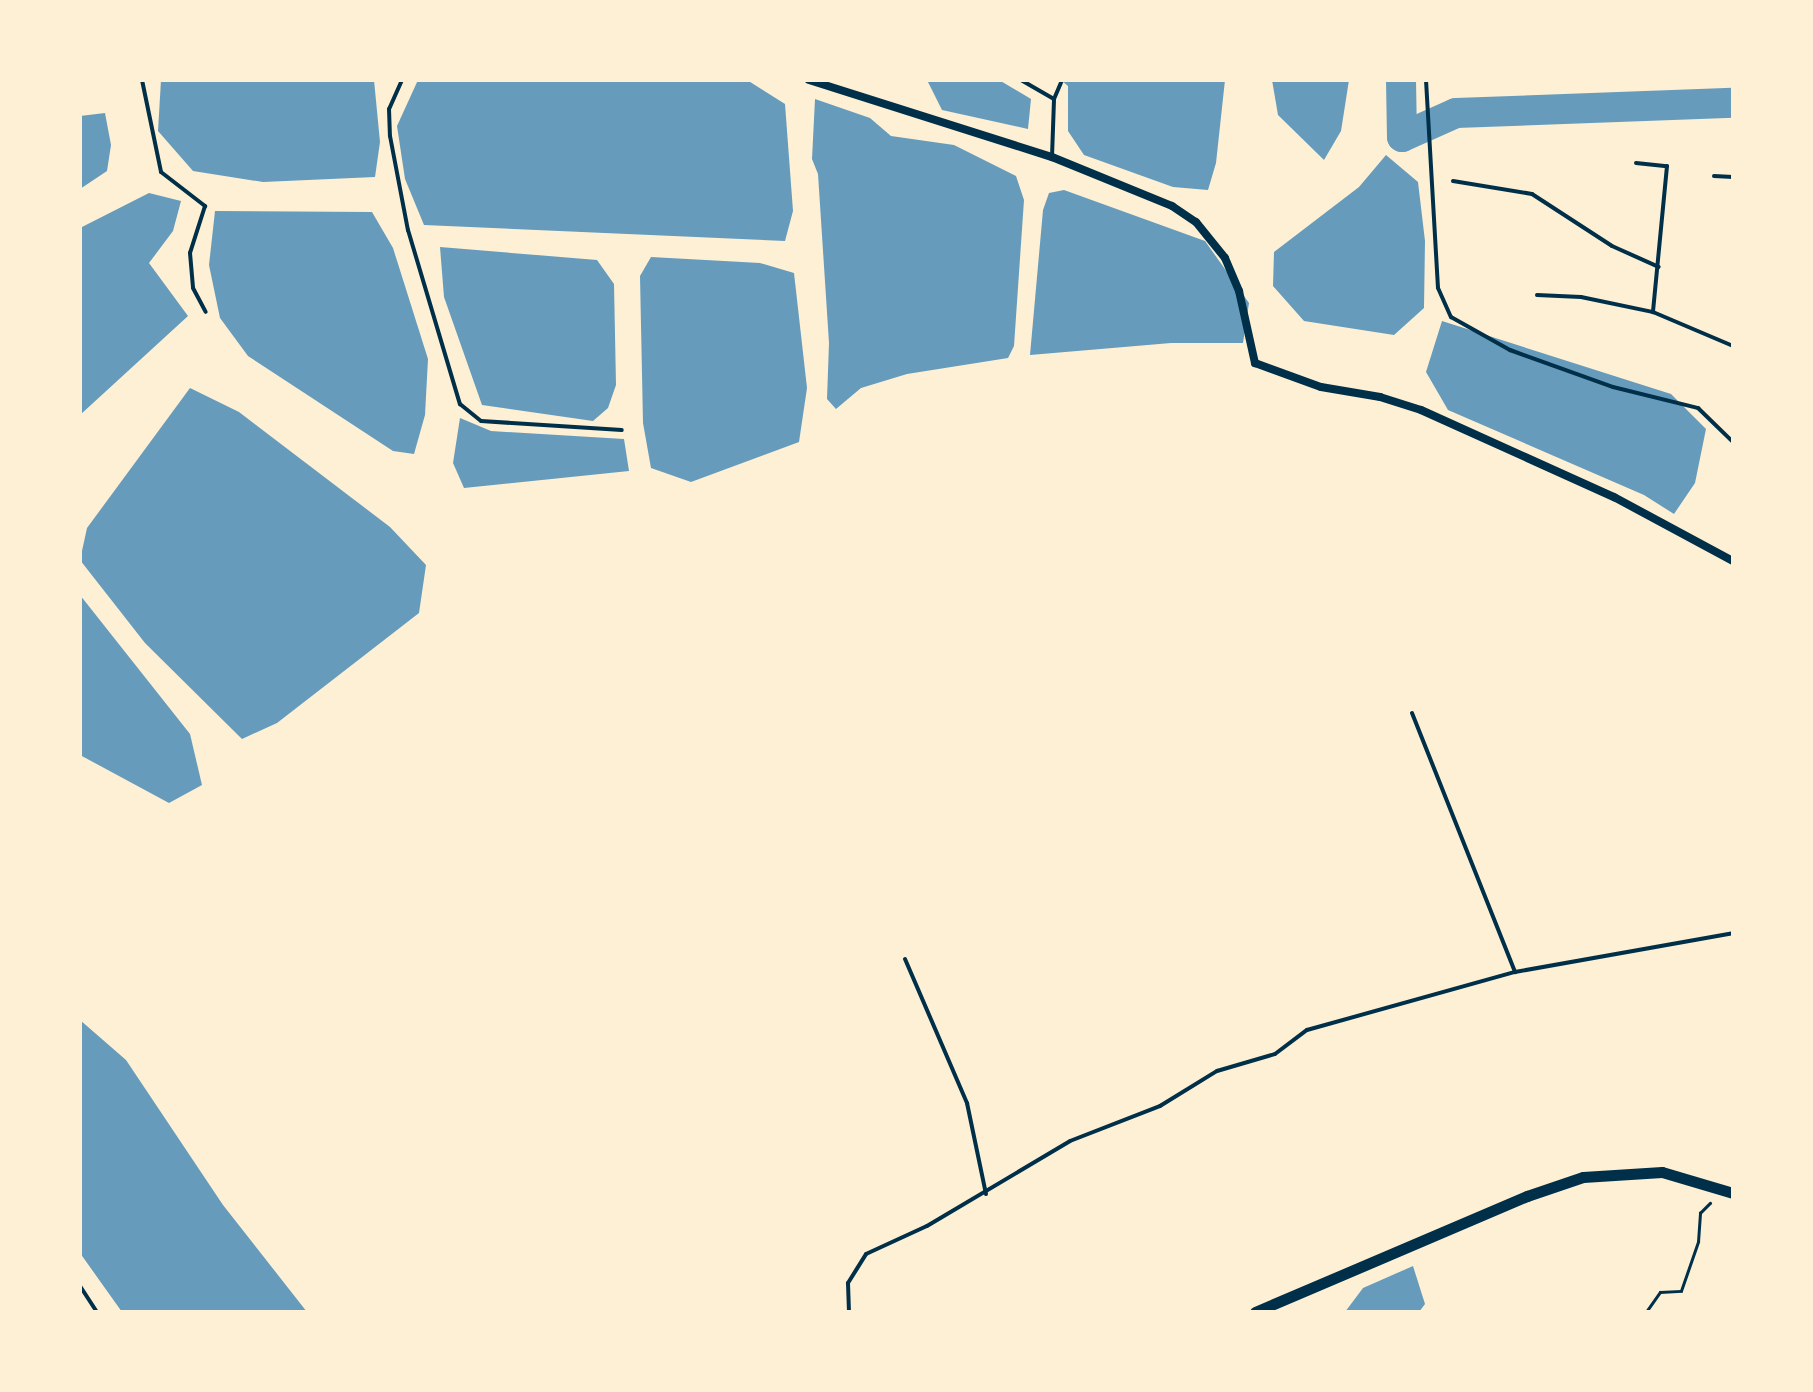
<!DOCTYPE html>
<html>
<head>
<meta charset="utf-8">
<style>
	body { margin:0 }
	#map { position:relative; width:1813px; height:1392px; overflow:hidden; background:#fdf0d5; font-family:"Sofia Sans Condensed",sans-serif }
	div>[style] { position:absolute }
	.water>* { inset:0; background:#669bbc }
	.river>* { height:30px; margin:-15px; padding:0 15px; transform-origin:15px; border-radius:15px; background:#669bbc }
	.path>* { height:2.5px; margin:-1.25px; padding:0 1.25px; transform-origin:1.25px; border-radius:1.25px; background:#003049 }
	.service>* { height:4px; margin:-2px; padding:0 2px; transform-origin:2px; border-radius:2px; background:#003049 }
	.minor>* { height:8px; margin:-4px; padding:0 4px; transform-origin:4px; border-radius:4px; background:#003049 }
	.secondary>* { height:11px; margin:-5.5px; padding:0 5.5px; transform-origin:5.5px; border-radius:5.5px; background:#003049 }
	span { translate:-50% -50%; white-space:nowrap; text-align:center; line-height:1.15; -webkit-text-stroke:8px #fdf0d5; paint-order:stroke }
	.frame { position:absolute; inset:0; border:82px solid #fdf0d5; pointer-events:none }
</style>
</head>
<body>
<div id="map">
	<div class="water">
		<i style="clip-path:polygon(161px 80px,374px 80px,380px 142px,375px 177px,263px 182px,193px 171px,158px 131px)"></i>
		<i style="clip-path:polygon(418px 80px,747px 80px,785px 104px,793px 211px,785px 241px,424px 225px,405px 179px,397px 126px)"></i>
		<i style="clip-path:polygon(927px 80px,999px 80px,1031px 99px,1028px 129px,942px 110px)"></i>
		<i style="clip-path:polygon(1061px 80px,1225px 80px,1216px 163px,1208px 190px,1173px 187px,1084px 155px,1068px 131px,1068px 86px)"></i>
		<i style="clip-path:polygon(1272px 80px,1349px 80px,1341px 131px,1324px 160px,1278px 115px)"></i>
		<i style="clip-path:polygon(815px 99px,870px 118px,891px 136px,954px 145px,1016px 176px,1024px 200px,1014px 346px,1008px 358px,907px 374px,861px 388px,836px 409px,827px 399px,829px 343px,818px 174px,812px 159px)"></i>
		<i style="clip-path:polygon(105px 113px,111px 145px,107px 171px,80px 189px,80px 116px)"></i>
		<i style="clip-path:polygon(1386px 155px,1418px 182px,1425px 241px,1424px 308px,1394px 335px,1304px 321px,1273px 286px,1274px 252px,1359px 187px)"></i>
		<i style="clip-path:polygon(1064px 190px,1205px 241px,1249px 303px,1243px 343px,1171px 343px,1030px 355px,1043px 210px,1049px 193px)"></i>
		<i style="clip-path:polygon(149px 193px,181px 201px,173px 231px,149px 263px,188px 316px,80px 415px,80px 228px)"></i>
		<i style="clip-path:polygon(215px 211px,372px 212px,393px 248px,428px 359px,425px 415px,414px 454px,393px 451px,248px 356px,220px 318px,209px 265px)"></i>
		<i style="clip-path:polygon(440px 247px,597px 260px,614px 284px,616px 385px,608px 408px,593px 421px,482px 405px,444px 297px)"></i>
		<i style="clip-path:polygon(651px 257px,760px 263px,794px 273px,807px 388px,799px 442px,691px 482px,651px 468px,643px 423px,640px 276px)"></i>
		<i style="clip-path:polygon(1442px 321px,1671px 394px,1706px 429px,1695px 483px,1674px 514px,1644px 495px,1448px 410px,1426px 372px)"></i>
		<i style="clip-path:polygon(190px 388px,239px 412px,390px 527px,426px 565px,419px 613px,277px 723px,242px 739px,145px 643px,80px 560px,87px 528px)"></i>
		<i style="clip-path:polygon(460px 418px,491px 431px,624px 439px,629px 471px,464px 488px,453px 463px)"></i>
		<i style="clip-path:polygon(80px 595px,190px 734px,202px 785px,169px 803px,80px 755px)"></i>
		<i style="clip-path:polygon(80px 1020px,126px 1060px,223px 1205px,307px 1312px,122px 1312px,80px 1253px)"></i>
		<i style="clip-path:polygon(1413px 1266px,1425px 1304px,1419px 1312px,1345px 1312px,1363px 1288px)"></i>
	</div>
	<div class="river">
		<i style="left:1401px;top:80px;width:57px;rotate:89deg"></i>
		<i style="left:1402px;top:137px;width:59px;rotate:-24deg"></i>
		<i style="left:1456px;top:113px;width:277px;rotate:-2.1deg"></i>
	</div>
	<div class="path">
		<i style="left:1646px;top:1312px;width:24px;rotate:-55deg"></i>
		<i style="left:1660px;top:1292px;width:21px;rotate:-3deg"></i>
		<i style="left:1681px;top:1291px;width:52px;rotate:-70.9deg"></i>
		<i style="left:1698px;top:1242px;width:29px;rotate:-86deg"></i>
		<i style="left:1700px;top:1213px;width:14px;rotate:-45deg"></i>
	</div>
	<div class="service">
		<i style="left:142px;top:80px;width:94px;rotate:78.3deg"></i>
		<i style="left:161px;top:172px;width:56px;rotate:37.7deg"></i>
		<i style="left:205px;top:206px;width:49px;rotate:107.7deg"></i>
		<i style="left:190px;top:253px;width:35px;rotate:85deg"></i>
		<i style="left:193px;top:288px;width:27px;rotate:62deg"></i>
		<i style="left:402px;top:80px;width:32px;rotate:114deg"></i>
		<i style="left:389px;top:109px;width:27px;rotate:88deg"></i>
		<i style="left:390px;top:136px;width:96px;rotate:79.2deg"></i>
		<i style="left:408px;top:230px;width:182px;rotate:73.4deg"></i>
		<i style="left:460px;top:404px;width:27px;rotate:39deg"></i>
		<i style="left:481px;top:421px;width:141px;rotate:3.7deg"></i>
		<i style="left:1021px;top:80px;width:38px;rotate:30deg"></i>
		<i style="left:1426px;top:80px;width:208px;rotate:86.7deg"></i>
		<i style="left:1438px;top:288px;width:32px;rotate:66deg"></i>
		<i style="left:1451px;top:317px;width:68px;rotate:29.2deg"></i>
		<i style="left:1510px;top:350px;width:109px;rotate:19.8deg"></i>
		<i style="left:1613px;top:387px;width:88px;rotate:13.9deg"></i>
		<i style="left:1698px;top:408px;width:49px;rotate:44.2deg"></i>
		<i style="left:1052px;top:157px;width:58px;rotate:-88deg"></i>
		<i style="left:1054px;top:99px;width:21px;rotate:-67deg"></i>
		<i style="left:1636px;top:163px;width:31px;rotate:6deg"></i>
		<i style="left:1667px;top:166px;width:147px;rotate:95.5deg"></i>
		<i style="left:1653px;top:312px;width:87px;rotate:23deg"></i>
		<i style="left:1714px;top:176px;width:19px;rotate:3deg"></i>
		<i style="left:1453px;top:181px;width:80px;rotate:9.3deg"></i>
		<i style="left:1532px;top:194px;width:95px;rotate:33deg"></i>
		<i style="left:1612px;top:246px;width:51px;rotate:24.1deg"></i>
		<i style="left:1537px;top:295px;width:44px;rotate:2.6deg"></i>
		<i style="left:1581px;top:297px;width:74px;rotate:11.8deg"></i>
		<i style="left:1412px;top:713px;width:279px;rotate:68.3deg"></i>
		<i style="left:905px;top:959px;width:157px;rotate:66.7deg"></i>
		<i style="left:967px;top:1103px;width:93px;rotate:78.2deg"></i>
		<i style="left:80px;top:1286px;width:31px;rotate:57deg"></i>
		<i style="left:849px;top:1312px;width:29px;rotate:-92deg"></i>
		<i style="left:848px;top:1283px;width:34px;rotate:-58deg"></i>
		<i style="left:866px;top:1254px;width:67px;rotate:-24.7deg"></i>
		<i style="left:927px;top:1226px;width:166px;rotate:-30.7deg"></i>
		<i style="left:1070px;top:1141px;width:97px;rotate:-21.3deg"></i>
		<i style="left:1160px;top:1106px;width:67px;rotate:-31.6deg"></i>
		<i style="left:1217px;top:1071px;width:60px;rotate:-16.3deg"></i>
		<i style="left:1275px;top:1054px;width:40px;rotate:-37deg"></i>
		<i style="left:1307px;top:1030px;width:216px;rotate:-15.6deg"></i>
		<i style="left:1515px;top:972px;width:221px;rotate:-10.1deg"></i>
	</div>
	<div class="minor">
		<i style="left:809px;top:80px;width:255px;rotate:17.6deg"></i>
		<i style="left:1052px;top:157px;width:130px;rotate:22.2deg"></i>
		<i style="left:1172px;top:206px;width:29px;rotate:34deg"></i>
		<i style="left:1196px;top:222px;width:46px;rotate:51.1deg"></i>
		<i style="left:1225px;top:258px;width:36px;rotate:67deg"></i>
		<i style="left:1239px;top:291px;width:74px;rotate:77.5deg"></i>
		<i style="left:1255px;top:363px;width:70px;rotate:20deg"></i>
		<i style="left:1321px;top:387px;width:60px;rotate:9.6deg"></i>
		<i style="left:1380px;top:397px;width:43px;rotate:17.6deg"></i>
		<i style="left:1421px;top:410px;width:212px;rotate:24.3deg"></i>
		<i style="left:1614px;top:497px;width:135px;rotate:28.3deg"></i>
	</div>
	<div class="secondary">
		<i style="left:1255px;top:1312px;width:296px;rotate:-23.1deg"></i>
		<i style="left:1527px;top:1196px;width:59px;rotate:-18.7deg"></i>
		<i style="left:1583px;top:1177px;width:79px;rotate:-3.6deg"></i>
		<i style="left:1662px;top:1172px;width:74px;rotate:16.5deg"></i>
	</div>
	<div class="frame"></div>
</div>
</body>
</html>
